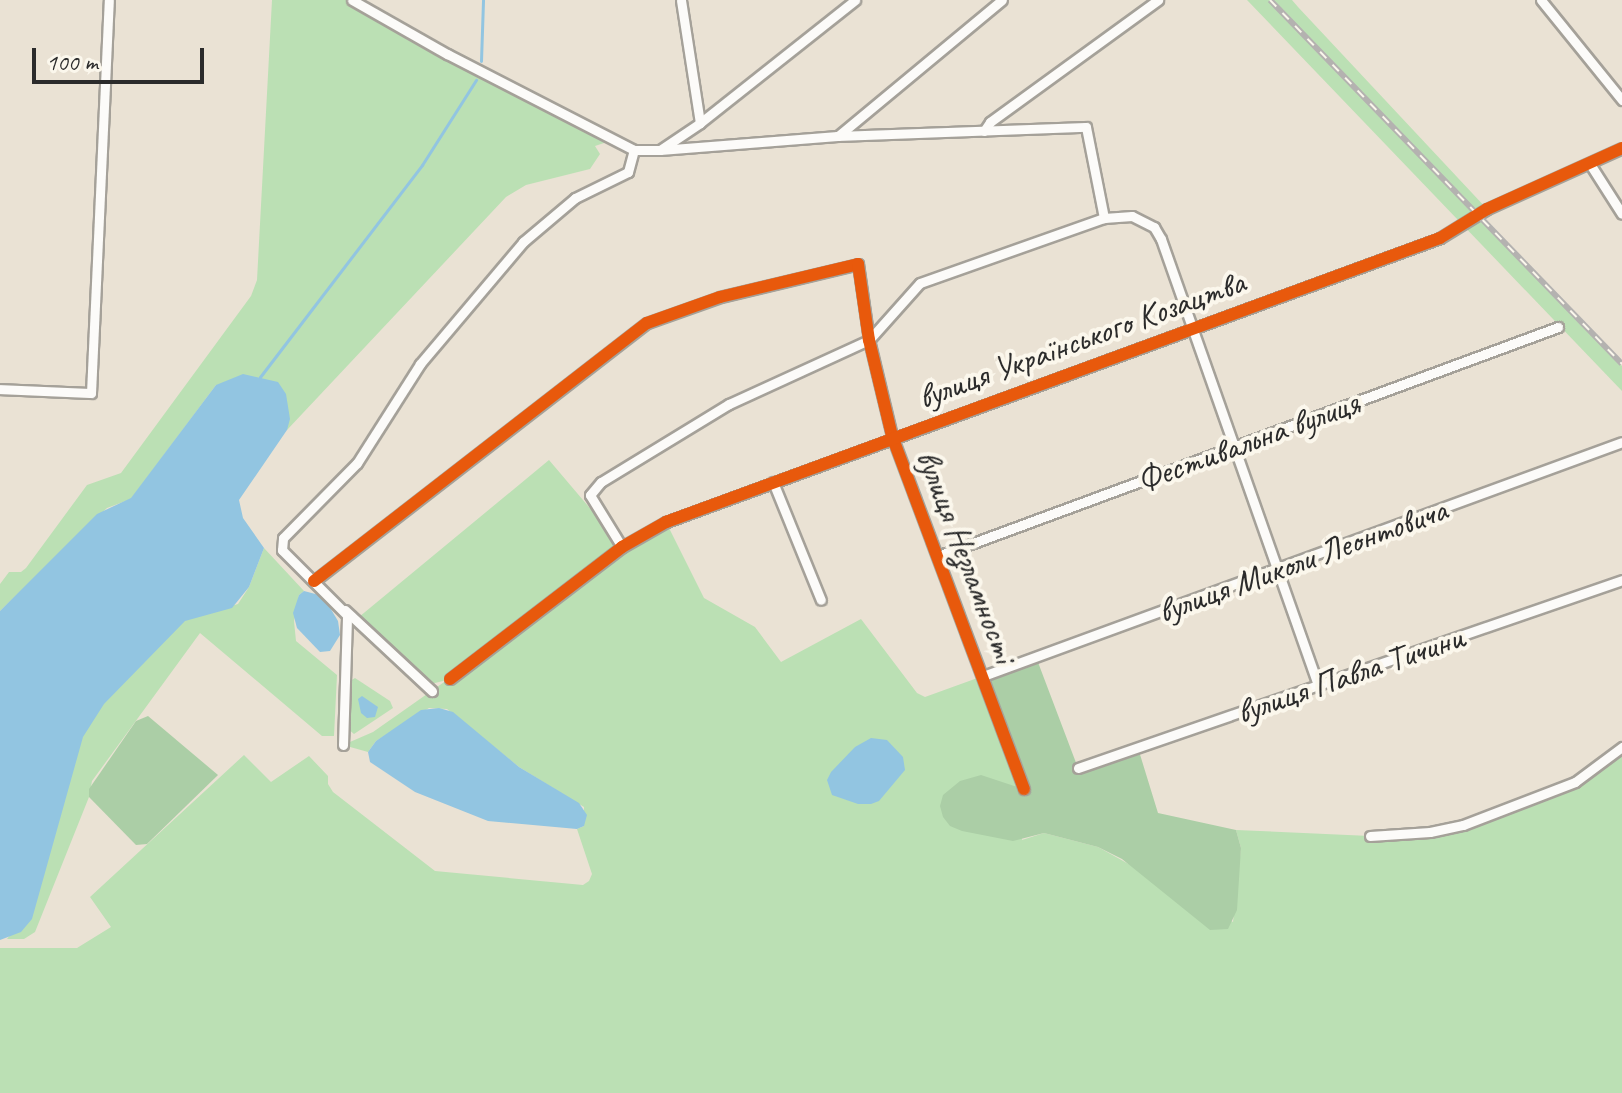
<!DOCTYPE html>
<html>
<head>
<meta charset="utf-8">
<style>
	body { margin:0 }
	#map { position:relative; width:1622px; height:1093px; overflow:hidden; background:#eae2d4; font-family:Caveat,sans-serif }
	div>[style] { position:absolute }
	.green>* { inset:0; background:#bbe0b4 }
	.forest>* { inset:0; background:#abcea6 }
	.water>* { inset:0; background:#92c5e1 }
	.stream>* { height:3px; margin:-1.5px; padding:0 1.5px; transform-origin:1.5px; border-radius:1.5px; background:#92c5e1 }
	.roads { filter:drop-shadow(2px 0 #a5a199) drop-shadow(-2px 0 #a5a199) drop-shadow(0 2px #a5a199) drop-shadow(0 -2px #a5a199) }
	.minor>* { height:9px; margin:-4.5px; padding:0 4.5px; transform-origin:4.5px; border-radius:4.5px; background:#fcfbf9 }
	.rail>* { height:6px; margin-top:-3px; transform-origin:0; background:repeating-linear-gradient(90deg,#fbf7ec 0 9px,#b4b2b0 0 18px); box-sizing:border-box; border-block:2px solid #b4b2b0 }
	.cycleway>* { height:12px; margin:-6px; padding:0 6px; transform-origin:6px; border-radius:6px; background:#e8590c }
	span { translate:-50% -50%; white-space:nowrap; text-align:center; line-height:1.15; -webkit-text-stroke:8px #fbf7ec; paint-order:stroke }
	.street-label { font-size:34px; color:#2b2b2b }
	.scale { position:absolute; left:32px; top:48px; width:172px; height:36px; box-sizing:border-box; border:4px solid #2b2b2b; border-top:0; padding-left:10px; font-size:24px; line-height:28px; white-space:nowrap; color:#2b2b2b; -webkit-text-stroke:6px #fbf7ec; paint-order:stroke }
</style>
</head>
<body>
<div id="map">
	<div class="green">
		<i style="clip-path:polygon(272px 0,352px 0,613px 140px,595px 146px,600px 154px,590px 169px,526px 185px,506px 197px,287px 430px,277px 399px,216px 385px,131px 499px,107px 508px,0 611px,0 584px,9px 572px,21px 572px,26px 568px,87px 485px,121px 473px,251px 296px,257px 280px)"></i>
		<i style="clip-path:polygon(1247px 0,1292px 0,1298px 7px,1487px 209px,1477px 215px,1622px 366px,1622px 391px)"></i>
		<i style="clip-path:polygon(549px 460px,622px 546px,666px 522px,704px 598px,755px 627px,781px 662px,861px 619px,917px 693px,925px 697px,983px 676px,1024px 789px,1022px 840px,1044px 833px,1098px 847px,1233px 922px,1241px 848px,1236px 830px,1370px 836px,1430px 832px,1575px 782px,1622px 747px,1622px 1093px,0 1093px,0 948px,77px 948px,111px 927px,90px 897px,244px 755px,271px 782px,309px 756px,328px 776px,328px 784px,333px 792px,435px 871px,583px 885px,589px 881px,592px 874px,577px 829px,584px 826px,584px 807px,519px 767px,447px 709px,429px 708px,376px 741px,368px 752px,343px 745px,373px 732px,447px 680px,431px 684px,359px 617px)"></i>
		<i style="clip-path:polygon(264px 548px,304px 591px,299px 595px,294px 621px,296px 641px,337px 675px,334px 736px,322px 736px,200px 633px,92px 781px,89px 797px,35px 932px,24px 939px,7px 939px,16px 927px,76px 734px,170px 624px,238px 604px,249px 587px)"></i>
		<i style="clip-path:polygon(355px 678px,390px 701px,393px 708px,354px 734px,348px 729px,350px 681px)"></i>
	</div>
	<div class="forest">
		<i style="clip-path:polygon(1036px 657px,1078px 768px,1138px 748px,1158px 813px,1236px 830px,1241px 848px,1237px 910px,1228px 929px,1210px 930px,1122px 859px,1098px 847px,1044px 833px,1013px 841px,962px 831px,950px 826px,943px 817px,940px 806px,943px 795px,960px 781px,981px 775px,1023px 789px,983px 676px)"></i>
		<i style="clip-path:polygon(148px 716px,218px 775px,147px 844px,136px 845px,89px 797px,89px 789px,136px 721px)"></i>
	</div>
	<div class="water">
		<i style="clip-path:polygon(243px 374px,278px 382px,286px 394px,290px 419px,287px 430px,239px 500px,243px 518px,264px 548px,249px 587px,232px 608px,185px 621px,104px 704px,83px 737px,32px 919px,21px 932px,0 940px,0 611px,97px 514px,131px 498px,216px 385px)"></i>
		<i style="clip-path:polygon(304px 591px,323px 596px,338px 621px,340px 635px,330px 651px,320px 652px,297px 628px,293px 613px,299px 595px)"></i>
		<i style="clip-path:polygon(362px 696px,378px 707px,375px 717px,367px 718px,361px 713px,358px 699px)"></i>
		<i style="clip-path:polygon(439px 708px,453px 712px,519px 767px,579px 803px,587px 815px,584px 826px,577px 829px,488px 821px,415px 792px,370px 762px,368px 752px,376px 741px,421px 710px)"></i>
		<i style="clip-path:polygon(871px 738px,887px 740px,903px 757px,905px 770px,879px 801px,871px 804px,858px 804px,832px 795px,827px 780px,831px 772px,855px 747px)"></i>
	</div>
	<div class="stream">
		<i style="left:481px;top:61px;width:61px;rotate:-88.1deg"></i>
		<i style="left:260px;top:377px;width:267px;rotate:-52.6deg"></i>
		<i style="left:422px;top:165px;width:101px;rotate:-57.6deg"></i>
	</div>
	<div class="roads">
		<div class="minor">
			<i style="left:1541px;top:0;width:129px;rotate:51deg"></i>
			<i style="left:700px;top:123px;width:198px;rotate:-38.4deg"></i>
			<i style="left:984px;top:131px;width:11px;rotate:-56deg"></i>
			<i style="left:990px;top:122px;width:208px;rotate:-36deg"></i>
			<i style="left:838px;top:136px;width:213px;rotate:-39.7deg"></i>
			<i style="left:634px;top:150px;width:26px"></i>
			<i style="left:660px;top:150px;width:48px;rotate:-34deg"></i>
			<i style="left:700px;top:123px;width:124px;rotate:-98.8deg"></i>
			<i style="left:660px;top:150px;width:178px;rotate:-4.5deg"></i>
			<i style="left:837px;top:136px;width:249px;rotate:-2.1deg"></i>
			<i style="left:1086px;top:127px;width:93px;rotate:78.8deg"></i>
			<i style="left:1590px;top:164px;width:59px;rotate:57.4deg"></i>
			<i style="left:0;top:389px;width:91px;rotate:2.5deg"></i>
			<i style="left:91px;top:393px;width:393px;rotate:-87.4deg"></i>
			<i style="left:773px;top:482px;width:127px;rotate:67.9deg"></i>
			<i style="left:622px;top:547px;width:61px;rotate:-121.6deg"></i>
			<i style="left:590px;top:495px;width:17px;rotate:-50deg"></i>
			<i style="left:601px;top:482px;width:150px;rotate:-31.4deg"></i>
			<i style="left:729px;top:404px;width:154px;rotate:-24.6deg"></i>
			<i style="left:869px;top:340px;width:76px;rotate:-48.2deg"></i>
			<i style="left:920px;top:283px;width:195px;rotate:-19.5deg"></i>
			<i style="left:1104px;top:218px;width:28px;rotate:-4deg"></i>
			<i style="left:1132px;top:216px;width:25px;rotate:27deg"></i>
			<i style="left:1154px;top:227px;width:14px;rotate:60deg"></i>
			<i style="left:1161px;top:239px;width:473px;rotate:70.6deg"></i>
			<i style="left:938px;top:556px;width:661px;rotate:-20.27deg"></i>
			<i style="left:314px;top:581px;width:421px;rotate:-37.8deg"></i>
			<i style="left:647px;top:323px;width:77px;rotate:-19.6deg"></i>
			<i style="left:720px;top:297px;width:142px;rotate:-13.4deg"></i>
			<i style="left:858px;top:264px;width:77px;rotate:81.8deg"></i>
			<i style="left:869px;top:340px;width:99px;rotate:76.5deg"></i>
			<i style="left:892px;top:436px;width:377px;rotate:69.5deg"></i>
			<i style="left:345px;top:610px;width:119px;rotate:43deg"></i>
			<i style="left:983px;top:676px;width:680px;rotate:-20.11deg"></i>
			<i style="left:450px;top:679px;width:217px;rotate:-37.5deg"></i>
			<i style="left:622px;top:547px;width:51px;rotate:-29.6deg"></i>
			<i style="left:666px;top:522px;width:824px;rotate:-20.15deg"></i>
			<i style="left:1440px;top:238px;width:55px;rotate:-31.7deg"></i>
			<i style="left:1487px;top:209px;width:148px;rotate:-24.3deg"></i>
			<i style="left:343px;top:745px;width:130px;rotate:-88.2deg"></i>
			<i style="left:347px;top:615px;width:92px;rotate:-135deg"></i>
			<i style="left:282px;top:550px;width:12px;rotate:-85deg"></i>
			<i style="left:283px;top:538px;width:105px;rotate:-45.4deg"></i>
			<i style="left:357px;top:463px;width:117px;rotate:-57.5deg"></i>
			<i style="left:420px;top:364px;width:160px;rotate:-49.8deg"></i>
			<i style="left:523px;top:242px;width:68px;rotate:-40.2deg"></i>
			<i style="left:575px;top:198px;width:59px;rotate:-26.1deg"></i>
			<i style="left:628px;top:172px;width:23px;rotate:-75deg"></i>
			<i style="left:634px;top:150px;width:210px;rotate:-152.8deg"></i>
			<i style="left:447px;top:54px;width:109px;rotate:-150.4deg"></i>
			<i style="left:1078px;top:768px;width:576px;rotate:-19.06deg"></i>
			<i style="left:1370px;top:836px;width:60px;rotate:-3.8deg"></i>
			<i style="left:1430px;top:832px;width:34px;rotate:-12deg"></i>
			<i style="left:1463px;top:825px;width:120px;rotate:-21deg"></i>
			<i style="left:1575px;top:782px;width:59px;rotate:-36.7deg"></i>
		</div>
	</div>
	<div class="rail">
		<i style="left:1270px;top:0;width:506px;rotate:45.96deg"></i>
	</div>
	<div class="cycleway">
		<i style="left:314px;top:581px;width:421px;rotate:-37.8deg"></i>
		<i style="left:647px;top:323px;width:77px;rotate:-19.6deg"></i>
		<i style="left:720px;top:297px;width:142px;rotate:-13.4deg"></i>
		<i style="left:858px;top:264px;width:77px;rotate:81.8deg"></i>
		<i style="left:869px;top:340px;width:99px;rotate:76.5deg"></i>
		<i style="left:892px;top:436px;width:377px;rotate:69.5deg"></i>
		<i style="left:450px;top:679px;width:217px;rotate:-37.5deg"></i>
		<i style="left:622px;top:547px;width:51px;rotate:-29.6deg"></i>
		<i style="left:666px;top:522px;width:824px;rotate:-20.15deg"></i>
		<i style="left:1440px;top:238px;width:55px;rotate:-31.7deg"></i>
		<i style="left:1487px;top:209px;width:148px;rotate:-24.3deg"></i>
	</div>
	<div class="street-label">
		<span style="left:1081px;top:339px;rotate:-20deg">вулиця Українського Козацтва</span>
		<span style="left:1248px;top:441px;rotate:-20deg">Фестивальна вулиця</span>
		<span style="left:967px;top:556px;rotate:69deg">вулиця Незламності</span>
		<span style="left:1302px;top:560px;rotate:-20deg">вулиця Миколи Леонтовича</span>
		<span style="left:1350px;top:674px;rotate:-19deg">вулиця Павла Тичини</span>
	</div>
	<div class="scale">100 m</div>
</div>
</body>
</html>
